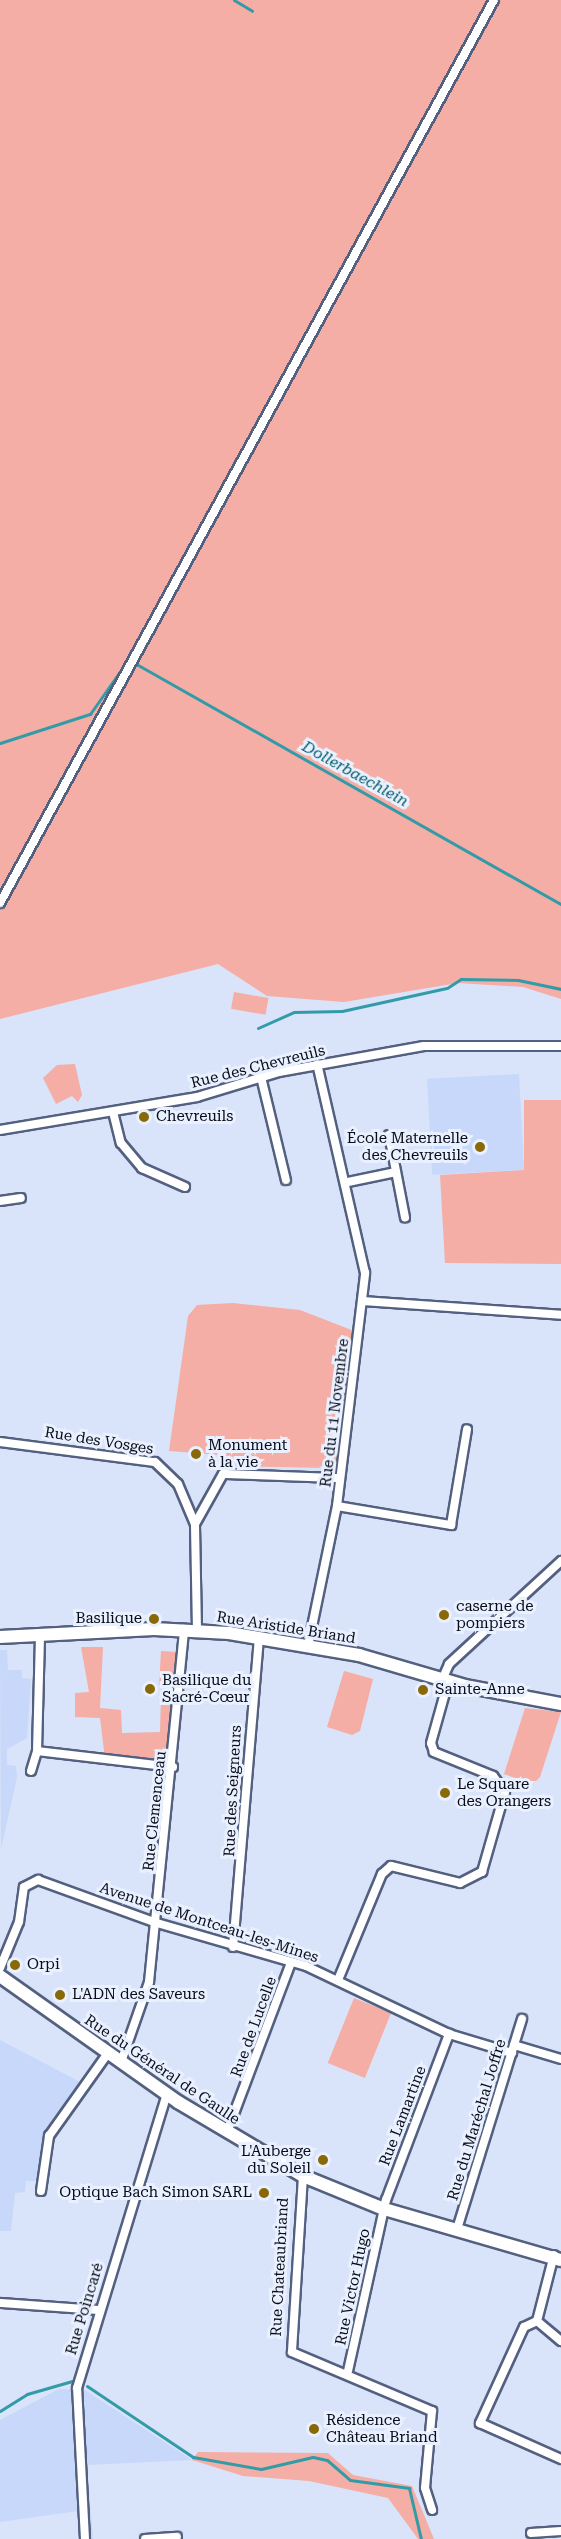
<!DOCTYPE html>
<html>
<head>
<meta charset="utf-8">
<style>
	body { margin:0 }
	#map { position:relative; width:561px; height:2539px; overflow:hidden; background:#d9e3f9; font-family:"Roboto Serif",serif }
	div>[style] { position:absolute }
	.built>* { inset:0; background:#c8d8fa; transform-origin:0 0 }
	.green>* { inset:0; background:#f4aea5; transform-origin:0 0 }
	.stream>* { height:3px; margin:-1.5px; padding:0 1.5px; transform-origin:1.5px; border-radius:1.5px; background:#339ba8 }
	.roads { filter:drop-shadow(2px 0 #53607f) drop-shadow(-2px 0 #53607f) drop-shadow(0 2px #53607f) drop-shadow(0 -2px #53607f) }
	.minor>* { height:8px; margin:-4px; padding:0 4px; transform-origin:4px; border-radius:4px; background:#fff }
	.secondary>* { height:12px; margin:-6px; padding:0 6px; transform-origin:6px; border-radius:6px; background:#fff }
	.dots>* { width:16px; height:16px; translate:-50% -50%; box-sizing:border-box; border:3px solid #e9f0ff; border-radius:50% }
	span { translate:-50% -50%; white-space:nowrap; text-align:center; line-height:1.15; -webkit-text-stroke:6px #e9f0ff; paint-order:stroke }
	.street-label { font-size:15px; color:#080c18 }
	.poi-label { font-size:15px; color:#080c18 }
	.left { translate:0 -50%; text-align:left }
	.right { translate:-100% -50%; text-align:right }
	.water-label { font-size:16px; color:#025d66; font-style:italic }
</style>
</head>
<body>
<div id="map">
	<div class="built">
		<i style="left:519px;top:1074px;width:96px;height:92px;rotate:87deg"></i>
		<i style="clip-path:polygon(0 1650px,7px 1650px,8px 1670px,22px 1670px,22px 1678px,31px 1679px,27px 1738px,7px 1749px,7px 1765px,16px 1766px,17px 1777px,1px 1849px)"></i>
		<i style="clip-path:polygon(0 2040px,82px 2083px,44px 2138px,38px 2181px,26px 2181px,25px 2192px,15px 2193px,11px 2231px,0 2231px)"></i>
		<i style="clip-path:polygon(59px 2389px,85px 2390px,192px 2460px,87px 2465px,93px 2539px,81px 2539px,78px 2511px,0 2522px,0 2420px)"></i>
	</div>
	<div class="green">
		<i style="clip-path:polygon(0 0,561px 0,561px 999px,523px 987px,458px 983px,344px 1002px,267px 996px,218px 964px,0 1019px)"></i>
		<i style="left:234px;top:992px;width:35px;height:17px;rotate:10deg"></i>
		<i style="clip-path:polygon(75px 1064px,82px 1095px,78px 1102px,72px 1096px,56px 1104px,43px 1078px,57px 1065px)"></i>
		<i style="clip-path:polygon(524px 1100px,561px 1100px,561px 1264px,445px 1263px,440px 1175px,524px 1170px)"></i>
		<i style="clip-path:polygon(233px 1303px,300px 1310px,354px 1331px,338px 1461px,325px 1468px,233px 1466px,220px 1455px,169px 1451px,188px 1316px,197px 1305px)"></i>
		<i style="clip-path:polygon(81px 1647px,103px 1647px,100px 1708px,121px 1710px,122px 1733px,160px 1732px,161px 1696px,173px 1694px,166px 1755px,160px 1762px,105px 1759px,100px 1718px,75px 1717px,75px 1693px,89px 1692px)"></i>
		<i style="clip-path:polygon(161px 1651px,177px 1652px,173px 1687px,159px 1685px)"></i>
		<i style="clip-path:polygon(344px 1671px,373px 1679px,360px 1731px,352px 1735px,327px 1727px)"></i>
		<i style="clip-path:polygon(525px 1708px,561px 1712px,540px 1777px,533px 1784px,504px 1774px)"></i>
		<i style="left:354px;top:1998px;width:40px;height:70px;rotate:22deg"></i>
		<i style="clip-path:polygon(198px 2452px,328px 2453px,353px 2475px,412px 2486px,434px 2539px,418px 2539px,388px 2498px,309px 2481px,243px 2476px,192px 2460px)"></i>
	</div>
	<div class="stream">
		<i style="left:234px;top:0;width:21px;rotate:31deg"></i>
		<i style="left:138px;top:665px;width:486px;rotate:29.5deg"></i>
		<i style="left:0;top:743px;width:95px;rotate:-17.9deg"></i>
		<i style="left:90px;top:714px;width:66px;rotate:-54.9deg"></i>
		<i style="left:258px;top:1028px;width:39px;rotate:-24deg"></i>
		<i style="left:294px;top:1012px;width:48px;rotate:-1.2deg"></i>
		<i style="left:342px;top:1011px;width:107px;rotate:-12.4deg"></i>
		<i style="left:447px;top:988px;width:17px;rotate:-33deg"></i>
		<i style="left:461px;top:979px;width:57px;rotate:1deg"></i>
		<i style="left:518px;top:980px;width:44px;rotate:11.8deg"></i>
		<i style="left:87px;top:2386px;width:128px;rotate:33.8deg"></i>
		<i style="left:193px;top:2457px;width:69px;rotate:10deg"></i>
		<i style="left:261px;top:2469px;width:53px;rotate:-13deg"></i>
		<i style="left:313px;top:2457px;width:14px;rotate:12deg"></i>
		<i style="left:327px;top:2460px;width:30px;rotate:41deg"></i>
		<i style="left:350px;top:2480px;width:60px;rotate:7.7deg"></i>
		<i style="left:409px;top:2488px;width:52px;rotate:76.8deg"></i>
		<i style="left:0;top:2411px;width:32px;rotate:-32deg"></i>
		<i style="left:27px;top:2394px;width:47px;rotate:-16.1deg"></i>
	</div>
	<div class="roads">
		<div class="minor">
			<i style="left:0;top:903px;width:1029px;rotate:-61.32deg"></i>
			<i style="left:261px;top:1077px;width:106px;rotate:76.4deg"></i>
			<i style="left:113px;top:1112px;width:32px;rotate:76deg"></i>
			<i style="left:121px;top:1143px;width:33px;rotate:50deg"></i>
			<i style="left:142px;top:1168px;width:47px;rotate:23.8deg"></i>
			<i style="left:0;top:1130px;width:200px;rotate:-9.5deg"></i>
			<i style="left:197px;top:1097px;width:86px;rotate:-17deg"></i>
			<i style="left:279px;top:1072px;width:147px;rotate:-10.2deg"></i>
			<i style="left:424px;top:1046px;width:137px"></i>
			<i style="left:389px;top:1135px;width:84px;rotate:79deg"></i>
			<i style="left:348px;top:1182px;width:49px;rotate:-11.8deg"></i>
			<i style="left:0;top:1201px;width:21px;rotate:-8deg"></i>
			<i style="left:363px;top:1301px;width:198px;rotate:4deg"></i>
			<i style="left:0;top:1442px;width:156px;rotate:7.4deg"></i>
			<i style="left:155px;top:1462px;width:32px;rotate:44deg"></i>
			<i style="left:178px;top:1484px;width:43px;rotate:67deg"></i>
			<i style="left:337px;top:1506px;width:116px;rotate:9.5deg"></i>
			<i style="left:451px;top:1525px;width:97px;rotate:-80.5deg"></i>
			<i style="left:197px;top:1630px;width:106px;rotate:-91.1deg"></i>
			<i style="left:195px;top:1524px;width:57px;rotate:-60.8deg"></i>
			<i style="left:223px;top:1474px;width:116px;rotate:2deg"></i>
			<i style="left:308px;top:1646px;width:143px;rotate:-78.3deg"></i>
			<i style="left:337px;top:1506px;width:235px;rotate:-83.1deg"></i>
			<i style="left:365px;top:1273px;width:214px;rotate:-102.9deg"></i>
			<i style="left:442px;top:1680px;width:17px;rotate:-66deg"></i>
			<i style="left:449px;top:1664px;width:152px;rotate:-42.6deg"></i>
			<i style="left:37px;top:1751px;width:137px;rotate:6.7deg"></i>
			<i style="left:31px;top:1771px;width:21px;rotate:-73deg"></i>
			<i style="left:37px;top:1751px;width:117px;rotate:-88.5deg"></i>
			<i style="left:233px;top:1947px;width:310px;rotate:-85.2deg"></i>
			<i style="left:0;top:1968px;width:50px;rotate:-67.6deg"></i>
			<i style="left:19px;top:1922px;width:35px;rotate:-82deg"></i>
			<i style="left:24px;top:1887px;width:16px;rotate:-27deg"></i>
			<i style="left:38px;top:1880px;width:127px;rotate:19.9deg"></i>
			<i style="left:157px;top:1923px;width:155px;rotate:16.1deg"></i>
			<i style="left:306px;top:1966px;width:158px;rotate:25.4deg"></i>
			<i style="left:449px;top:2034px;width:66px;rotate:16.8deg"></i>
			<i style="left:338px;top:1980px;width:115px;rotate:-67.5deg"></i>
			<i style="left:382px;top:1874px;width:12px;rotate:-42deg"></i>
			<i style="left:391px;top:1866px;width:71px;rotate:13.8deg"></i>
			<i style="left:460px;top:1883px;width:25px;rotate:-27deg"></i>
			<i style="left:482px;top:1872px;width:83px;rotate:-74deg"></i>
			<i style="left:505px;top:1792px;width:20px;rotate:-127deg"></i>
			<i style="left:493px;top:1776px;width:64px;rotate:-157.9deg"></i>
			<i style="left:434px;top:1752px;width:9px;rotate:-108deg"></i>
			<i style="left:431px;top:1743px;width:63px;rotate:-74.4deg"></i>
			<i style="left:514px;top:2045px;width:49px;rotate:16.6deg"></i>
			<i style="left:121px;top:2062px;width:85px;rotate:-70.7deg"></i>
			<i style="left:149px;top:1982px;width:355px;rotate:-84.3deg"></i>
			<i style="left:227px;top:2132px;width:181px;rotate:-69.3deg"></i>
			<i style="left:303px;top:2176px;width:176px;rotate:93.6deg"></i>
			<i style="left:292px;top:2352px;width:152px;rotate:22.9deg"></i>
			<i style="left:432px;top:2411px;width:77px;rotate:95.2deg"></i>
			<i style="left:425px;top:2488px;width:23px;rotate:72deg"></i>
			<i style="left:41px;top:2191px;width:56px;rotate:-81.7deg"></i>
			<i style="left:49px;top:2136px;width:102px;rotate:-54.6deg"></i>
			<i style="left:457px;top:2229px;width:220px;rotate:-72.8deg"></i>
			<i style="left:554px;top:2255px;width:68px;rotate:104.4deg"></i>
			<i style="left:537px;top:2321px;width:31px;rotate:40deg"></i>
			<i style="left:0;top:2303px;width:98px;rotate:4.1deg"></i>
			<i style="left:537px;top:2321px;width:14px;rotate:155deg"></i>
			<i style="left:524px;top:2327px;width:106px;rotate:114.6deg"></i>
			<i style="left:480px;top:2423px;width:89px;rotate:24deg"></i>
			<i style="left:348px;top:2371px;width:175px;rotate:-77.5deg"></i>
			<i style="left:386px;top:2200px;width:178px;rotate:-69.2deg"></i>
			<i style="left:531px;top:2533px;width:30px;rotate:-4deg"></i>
			<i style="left:85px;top:2539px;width:151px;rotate:-93deg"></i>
			<i style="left:77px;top:2388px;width:307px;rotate:-73deg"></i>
			<i style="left:145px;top:2539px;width:32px;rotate:-4deg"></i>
		</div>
		<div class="secondary">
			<i style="left:0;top:1637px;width:154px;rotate:-3deg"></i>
			<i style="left:154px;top:1629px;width:75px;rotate:3.1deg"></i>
			<i style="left:229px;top:1633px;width:132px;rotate:9.6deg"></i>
			<i style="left:359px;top:1655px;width:110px;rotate:16.3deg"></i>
			<i style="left:465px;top:1686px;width:98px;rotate:10.6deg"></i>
			<i style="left:0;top:1976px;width:218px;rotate:35.3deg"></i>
			<i style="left:178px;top:2102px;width:145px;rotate:30.6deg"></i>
			<i style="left:303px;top:2176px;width:87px;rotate:22.2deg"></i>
			<i style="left:384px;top:2209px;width:184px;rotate:16.1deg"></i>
		</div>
	</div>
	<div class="dots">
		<i style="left:144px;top:1117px;background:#896806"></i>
		<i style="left:480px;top:1147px;background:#896806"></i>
		<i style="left:196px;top:1454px;background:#896806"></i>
		<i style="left:444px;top:1615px;background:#896806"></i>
		<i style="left:154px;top:1619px;background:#896806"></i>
		<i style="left:150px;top:1689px;background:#896806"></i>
		<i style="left:423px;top:1690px;background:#896806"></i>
		<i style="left:445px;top:1793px;background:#896806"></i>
		<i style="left:15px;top:1965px;background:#896806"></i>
		<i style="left:60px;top:1995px;background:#896806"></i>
		<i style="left:323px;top:2160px;background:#896806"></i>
		<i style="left:264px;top:2193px;background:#896806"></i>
		<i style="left:314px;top:2429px;background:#896806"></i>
	</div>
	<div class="street-label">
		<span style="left:258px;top:1067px;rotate:-14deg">Rue des Chevreuils</span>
		<span style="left:335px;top:1413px;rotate:-83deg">Rue du 11 Novembre</span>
		<span style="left:99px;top:1441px;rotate:9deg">Rue des Vosges</span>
		<span style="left:286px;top:1628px;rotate:9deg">Rue Aristide Briand</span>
		<span style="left:233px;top:1791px;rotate:-87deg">Rue des Seigneurs</span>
		<span style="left:155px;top:1811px;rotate:-84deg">Rue Clemenceau</span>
		<span style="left:209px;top:1923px;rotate:18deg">Avenue de Montceau-les-Mines</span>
		<span style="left:254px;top:2027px;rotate:-70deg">Rue de Lucelle</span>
		<span style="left:162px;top:2070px;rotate:34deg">Rue du Général de Gaulle</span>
		<span style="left:403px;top:2116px;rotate:-69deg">Rue Lamartine</span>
		<span style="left:477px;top:2120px;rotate:-73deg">Rue du Maréchal Joffre</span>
		<span style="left:280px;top:2267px;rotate:-87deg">Rue Chateaubriand</span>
		<span style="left:353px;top:2287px;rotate:-78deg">Rue Victor Hugo</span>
		<span style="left:85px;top:2309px;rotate:-73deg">Rue Poincaré</span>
	</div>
	<div class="poi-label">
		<span class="left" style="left:156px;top:1117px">Chevreuils</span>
		<span class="right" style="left:468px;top:1147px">École Maternelle<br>des Chevreuils</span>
		<span class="left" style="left:208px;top:1454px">Monument<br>à la vie</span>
		<span class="left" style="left:456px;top:1615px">caserne de<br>pompiers</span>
		<span class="right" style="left:142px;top:1619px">Basilique</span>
		<span class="left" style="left:162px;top:1689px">Basilique du<br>Sacré-Cœur</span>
		<span class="left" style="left:435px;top:1690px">Sainte-Anne</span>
		<span class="left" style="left:457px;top:1793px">Le Square<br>des Orangers</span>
		<span class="left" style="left:27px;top:1965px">Orpi</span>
		<span class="left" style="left:72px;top:1995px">L'ADN des Saveurs</span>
		<span class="right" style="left:311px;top:2160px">L'Auberge<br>du Soleil</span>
		<span class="right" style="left:252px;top:2193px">Optique Bach Simon SARL</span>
		<span class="left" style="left:326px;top:2429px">Résidence<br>Château Briand</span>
	</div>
	<div class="water-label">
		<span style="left:355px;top:774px;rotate:29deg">Dollerbaechlein</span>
	</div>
</div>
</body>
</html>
